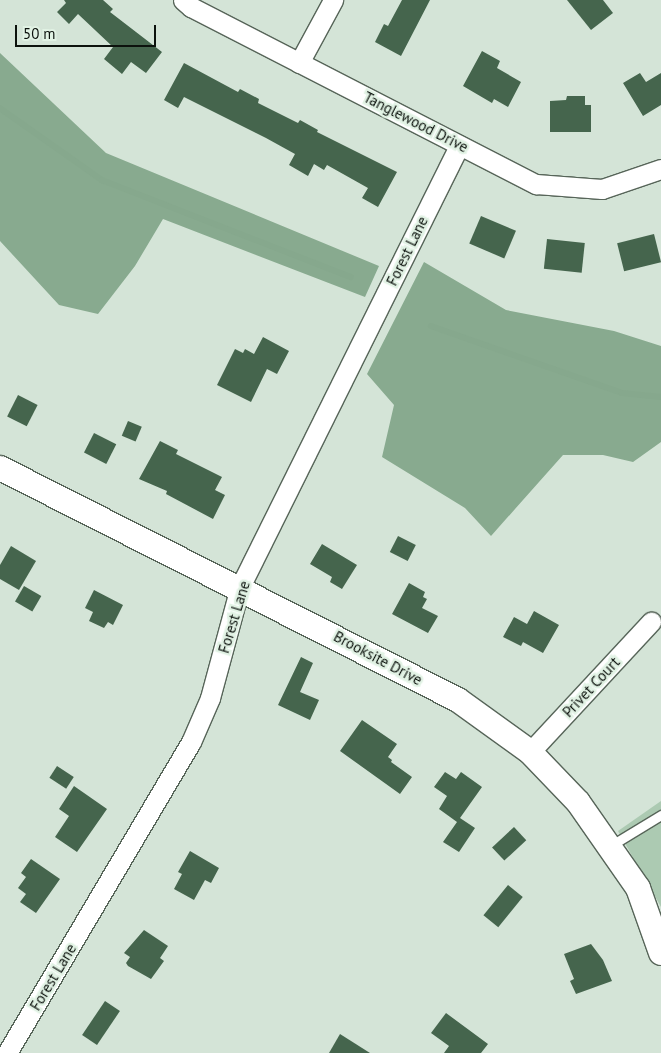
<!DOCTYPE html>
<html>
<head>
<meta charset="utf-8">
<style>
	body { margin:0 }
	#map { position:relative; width:661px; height:1053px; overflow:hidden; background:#d4e4d7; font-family:"PT Sans",sans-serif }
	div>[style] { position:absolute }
	.green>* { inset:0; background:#accab2 }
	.forest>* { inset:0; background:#88aa8f }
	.stream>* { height:5.5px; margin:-2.75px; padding:0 2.75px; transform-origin:2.75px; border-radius:2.75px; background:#86a88d }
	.building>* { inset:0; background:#45654d; transform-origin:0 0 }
	.roads { filter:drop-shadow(1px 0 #576559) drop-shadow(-1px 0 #576559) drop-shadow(0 1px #576559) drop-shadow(0 -1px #576559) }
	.service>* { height:9px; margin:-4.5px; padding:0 4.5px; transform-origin:4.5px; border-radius:4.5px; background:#fff }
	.minor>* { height:19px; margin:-9.5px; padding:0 9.5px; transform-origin:9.5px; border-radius:9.5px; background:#fff }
	.tertiary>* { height:24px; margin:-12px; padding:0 12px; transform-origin:12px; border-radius:12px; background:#fff }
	span { translate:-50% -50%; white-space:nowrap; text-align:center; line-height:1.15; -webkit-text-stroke:5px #e1f2e4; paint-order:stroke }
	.street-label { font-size:15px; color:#0c120d }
	.scale { position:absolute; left:15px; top:25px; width:141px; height:22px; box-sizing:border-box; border:2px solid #0c120d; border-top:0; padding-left:6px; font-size:15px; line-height:18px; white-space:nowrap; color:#0c120d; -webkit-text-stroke:4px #e1f2e4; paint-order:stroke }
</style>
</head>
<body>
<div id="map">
	<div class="green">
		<i style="clip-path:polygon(661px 801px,661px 907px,618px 831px)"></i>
	</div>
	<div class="forest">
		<i style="clip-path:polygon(0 53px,106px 153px,379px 266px,365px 297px,163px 219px,135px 266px,98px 314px,59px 305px,0 241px)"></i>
		<i style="clip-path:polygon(424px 262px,506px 310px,614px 331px,661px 346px,661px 442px,633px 462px,603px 455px,563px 455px,491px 536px,465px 508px,382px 457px,394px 405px,367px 374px)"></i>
	</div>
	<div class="stream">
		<i style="left:0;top:108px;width:125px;rotate:35.2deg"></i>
		<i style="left:102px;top:180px;width:267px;rotate:21.3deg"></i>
		<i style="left:431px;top:326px;width:202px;rotate:19.3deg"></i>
		<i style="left:622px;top:393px;width:39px;rotate:6deg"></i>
	</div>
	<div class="building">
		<i style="clip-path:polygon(64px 0,103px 0,113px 9px,110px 12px,162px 52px,146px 73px,131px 62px,122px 74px,104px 59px,113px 47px,78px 14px,69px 24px,57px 12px,66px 3px)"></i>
		<i style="clip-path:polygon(402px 0,430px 0,401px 56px,375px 42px,384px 24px,388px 26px)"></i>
		<i style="clip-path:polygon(567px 0,603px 0,613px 13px,591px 30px)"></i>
		<i style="clip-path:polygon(482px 51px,500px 61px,497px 68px,521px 82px,508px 107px,494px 99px,492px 103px,463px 86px)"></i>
		<i style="clip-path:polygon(184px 63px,238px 92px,240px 89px,259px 99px,258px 103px,298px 123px,300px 120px,318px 130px,317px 132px,397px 172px,378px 207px,362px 198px,368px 188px,327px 165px,324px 170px,314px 164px,308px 176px,289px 165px,295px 154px,266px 138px,184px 97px,178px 108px,164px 100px)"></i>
		<i style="clip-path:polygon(640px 73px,646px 82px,661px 73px,661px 105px,643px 116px,623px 83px)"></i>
		<i style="clip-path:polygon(567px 96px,585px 96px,585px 105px,591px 105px,591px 132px,550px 132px,550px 101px,566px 100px)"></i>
		<i style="left:481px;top:216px;width:38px;height:30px;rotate:23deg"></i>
		<i style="left:654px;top:234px;width:29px;height:38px;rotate:76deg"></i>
		<i style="left:547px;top:239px;width:38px;height:30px;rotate:6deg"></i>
		<i style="clip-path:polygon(263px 337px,289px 351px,277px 374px,267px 369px,251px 402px,217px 385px,235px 349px,243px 353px,245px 349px,254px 354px)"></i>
		<i style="left:18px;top:395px;width:22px;height:24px;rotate:27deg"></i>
		<i style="left:128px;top:421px;width:15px;height:16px;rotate:23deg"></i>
		<i style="left:94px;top:433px;width:25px;height:22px;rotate:27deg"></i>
		<i style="clip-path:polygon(160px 441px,178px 450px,176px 454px,222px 477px,215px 490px,225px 495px,213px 519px,166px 494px,167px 491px,139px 479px)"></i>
		<i style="left:398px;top:536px;width:20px;height:18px;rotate:27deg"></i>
		<i style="clip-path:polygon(322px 544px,357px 565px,342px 589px,330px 582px,332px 577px,310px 564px)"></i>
		<i style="clip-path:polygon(11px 546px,36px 561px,19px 590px,0 579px,0 565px)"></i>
		<i style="clip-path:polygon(409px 583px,425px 592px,423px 597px,427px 599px,422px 608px,438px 616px,428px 633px,392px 614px)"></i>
		<i style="left:24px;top:586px;width:20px;height:18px;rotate:30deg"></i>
		<i style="clip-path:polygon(94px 590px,123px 605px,113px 625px,108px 622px,104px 628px,89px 621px,93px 612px,85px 608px)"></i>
		<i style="clip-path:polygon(534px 611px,559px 625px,543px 653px,523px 642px,521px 646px,503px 637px,514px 617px,527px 624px)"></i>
		<i style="clip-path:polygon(301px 657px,313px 663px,300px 692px,319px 700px,310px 720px,278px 705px)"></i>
		<i style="clip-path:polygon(362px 720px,397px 744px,388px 757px,392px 760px,391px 762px,412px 777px,400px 794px,340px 751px)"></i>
		<i style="left:57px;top:766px;width:20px;height:14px;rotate:33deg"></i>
		<i style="clip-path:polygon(445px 772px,456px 779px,461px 772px,482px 787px,460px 818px,475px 828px,459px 852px,443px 842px,457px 822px,439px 809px,447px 796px,434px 787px)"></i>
		<i style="clip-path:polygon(74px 786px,107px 809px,77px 852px,55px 837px,69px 816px,59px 809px)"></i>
		<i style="left:514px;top:827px;width:18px;height:30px;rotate:47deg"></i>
		<i style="clip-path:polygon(190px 851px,219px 868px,211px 883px,205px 880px,194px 900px,174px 889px,182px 874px,178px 872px)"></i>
		<i style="clip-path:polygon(31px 859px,60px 879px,36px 913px,20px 902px,26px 894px,18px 888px,26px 877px,21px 873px)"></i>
		<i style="left:508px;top:885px;width:19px;height:39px;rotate:39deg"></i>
		<i style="clip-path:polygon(144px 930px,168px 946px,160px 958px,164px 961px,151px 979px,128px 966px,126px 963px,130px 957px,124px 953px)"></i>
		<i style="clip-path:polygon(591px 944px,603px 960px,612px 981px,576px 994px,570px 981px,574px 979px,564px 954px)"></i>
		<i style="left:105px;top:1001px;width:18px;height:41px;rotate:34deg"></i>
		<i style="clip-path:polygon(446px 1013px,488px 1044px,481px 1053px,444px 1053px,449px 1046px,431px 1033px)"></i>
		<i style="clip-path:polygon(340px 1034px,370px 1053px,329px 1053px)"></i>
	</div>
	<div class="roads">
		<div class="service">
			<i style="left:610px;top:846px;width:60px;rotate:-31.3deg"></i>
		</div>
		<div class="minor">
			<i style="left:183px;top:0;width:11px;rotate:41deg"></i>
			<i style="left:191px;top:7px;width:388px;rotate:27.2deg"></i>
			<i style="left:536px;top:184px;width:66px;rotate:4.3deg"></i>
			<i style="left:602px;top:189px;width:62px;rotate:-18.7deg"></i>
			<i style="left:299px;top:63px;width:72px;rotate:-61.6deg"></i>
			<i style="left:530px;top:752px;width:178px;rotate:-47.1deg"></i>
			<i style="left:7px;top:1053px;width:361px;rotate:-59.4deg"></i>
			<i style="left:191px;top:742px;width:48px;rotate:-66.6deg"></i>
			<i style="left:210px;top:698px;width:115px;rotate:-74.9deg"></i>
			<i style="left:240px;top:587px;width:493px;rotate:-63.6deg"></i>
		</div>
		<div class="tertiary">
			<i style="left:0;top:468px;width:513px;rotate:26.86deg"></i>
			<i style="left:458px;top:700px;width:89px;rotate:35.8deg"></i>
			<i style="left:530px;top:752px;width:69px;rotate:46.2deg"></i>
			<i style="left:578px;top:802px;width:105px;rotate:55.1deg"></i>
			<i style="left:638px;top:888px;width:69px;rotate:70.5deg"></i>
		</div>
	</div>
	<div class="street-label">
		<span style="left:416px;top:122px;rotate:27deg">Tanglewood Drive</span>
		<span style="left:407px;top:251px;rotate:-64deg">Forest Lane</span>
		<span style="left:234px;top:617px;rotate:-73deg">Forest Lane</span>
		<span style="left:378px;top:658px;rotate:28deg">Brooksite Drive</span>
		<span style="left:591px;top:687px;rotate:-47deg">Privet Court</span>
		<span style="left:53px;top:977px;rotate:-59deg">Forest Lane</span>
	</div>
	<div class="scale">50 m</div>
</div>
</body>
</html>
